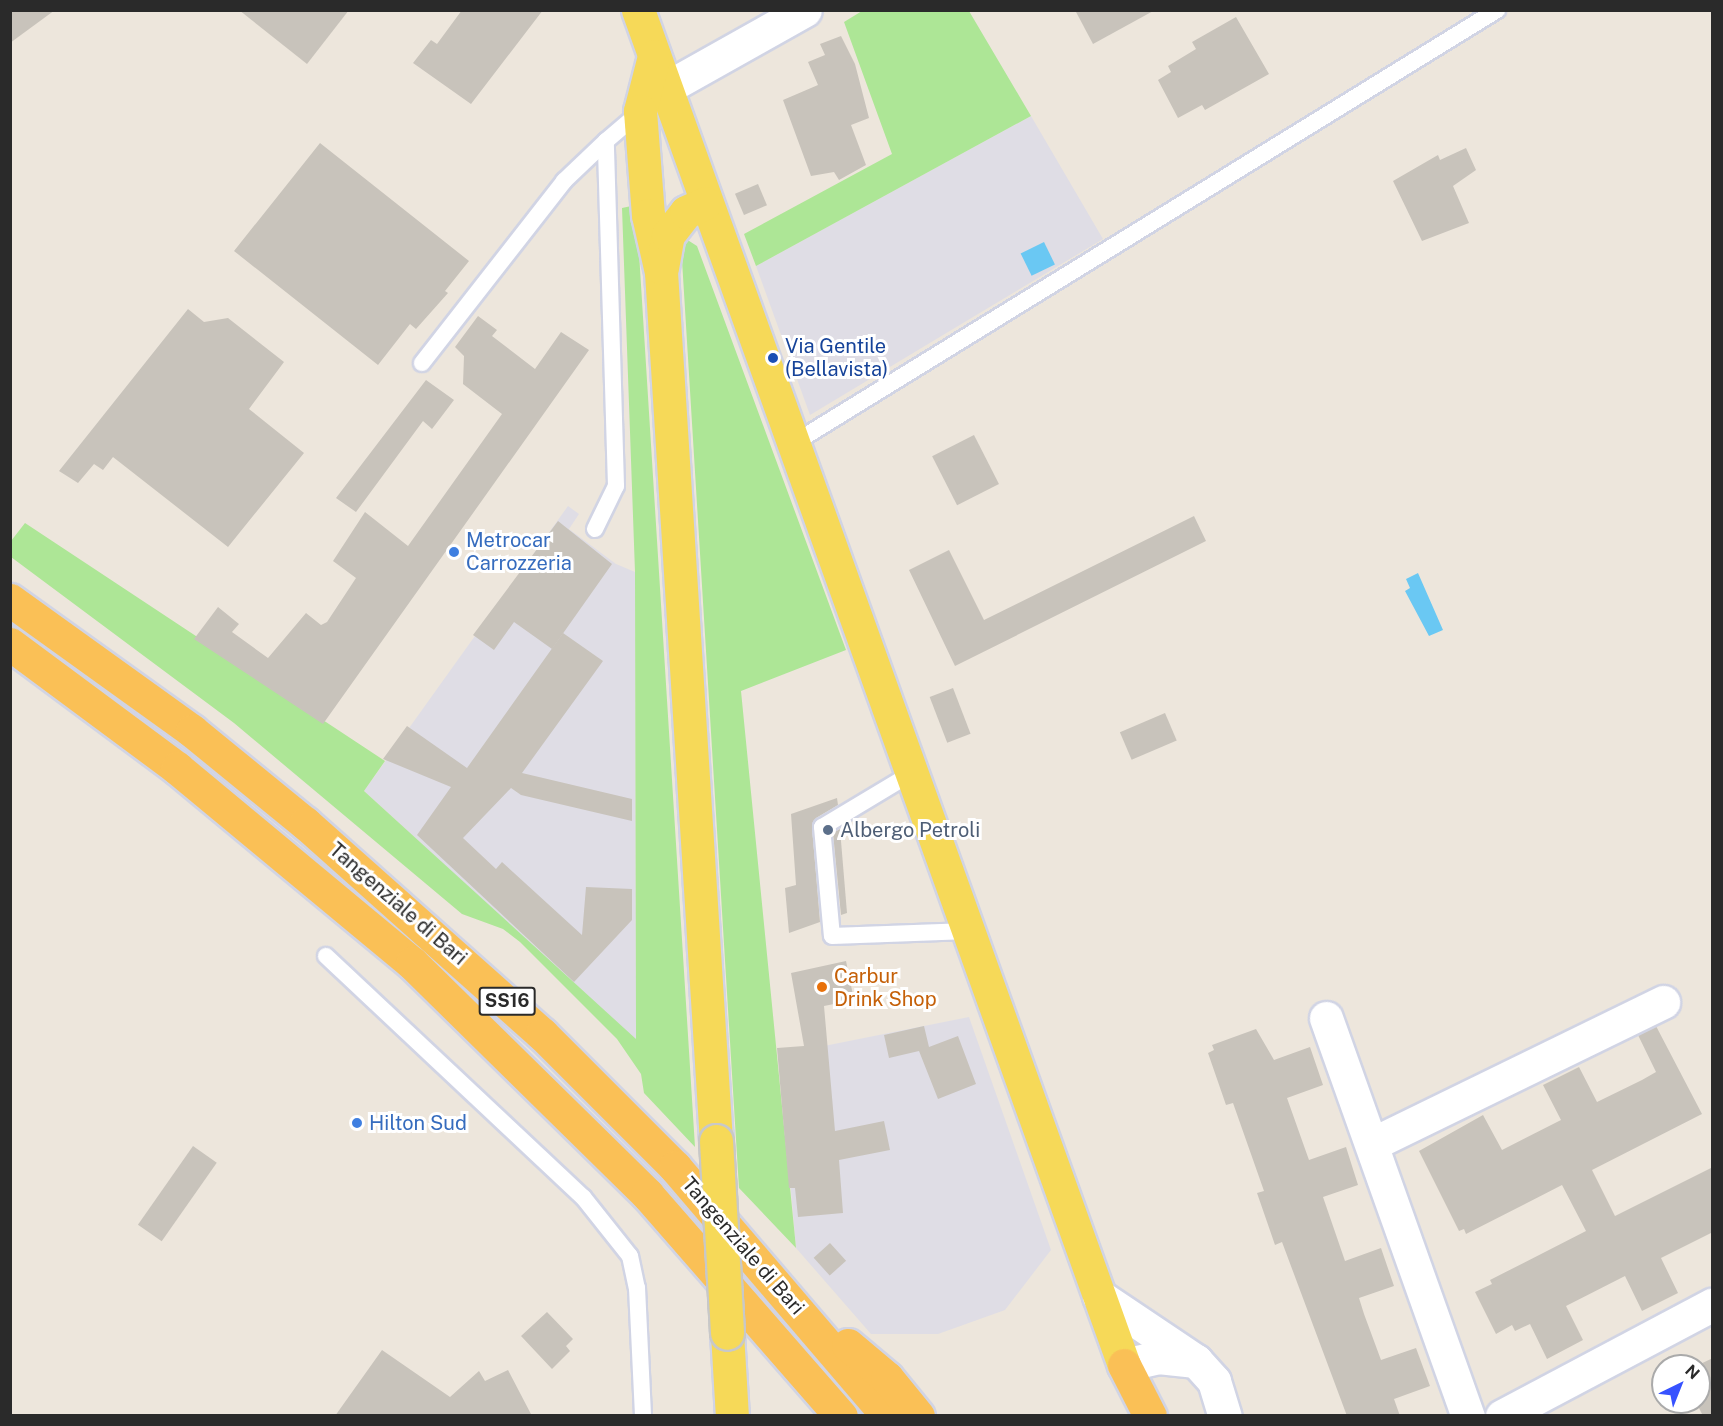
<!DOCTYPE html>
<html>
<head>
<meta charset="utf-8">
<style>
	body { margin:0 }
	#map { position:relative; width:1723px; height:1426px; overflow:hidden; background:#ede6dc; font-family:"Public Sans",sans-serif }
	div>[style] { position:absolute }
	.industrial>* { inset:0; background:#dfdde5 }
	.green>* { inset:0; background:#ade696 }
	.water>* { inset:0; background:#6ac8f3; transform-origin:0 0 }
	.building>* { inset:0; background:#c8c3bb; transform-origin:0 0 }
	.roads { filter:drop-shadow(2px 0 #d1d4e4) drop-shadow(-2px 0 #d1d4e4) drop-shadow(0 2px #d1d4e4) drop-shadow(0 -2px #d1d4e4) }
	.service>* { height:16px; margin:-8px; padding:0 8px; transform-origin:8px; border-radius:8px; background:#fff }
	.minor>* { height:33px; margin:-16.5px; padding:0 16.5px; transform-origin:16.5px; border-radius:16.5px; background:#fff }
	.tertiary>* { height:33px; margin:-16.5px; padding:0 16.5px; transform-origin:16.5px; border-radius:16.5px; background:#fff }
	.primary>* { height:33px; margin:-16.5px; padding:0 16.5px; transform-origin:16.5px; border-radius:16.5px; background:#f6d958 }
	.trunk>* { height:33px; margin:-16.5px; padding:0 16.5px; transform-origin:16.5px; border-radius:16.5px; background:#fac056 }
	.bridges { filter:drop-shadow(2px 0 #c8c8c8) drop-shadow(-2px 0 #c8c8c8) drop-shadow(0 2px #c8c8c8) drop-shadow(0 -2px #c8c8c8) }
	.primary-bridge>* { height:33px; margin:-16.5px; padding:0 16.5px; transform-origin:16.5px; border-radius:16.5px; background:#f6d958 }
	.dots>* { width:16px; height:16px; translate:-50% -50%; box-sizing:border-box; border:3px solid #fff; border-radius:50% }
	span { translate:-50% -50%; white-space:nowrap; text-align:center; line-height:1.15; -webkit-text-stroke:6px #fff; paint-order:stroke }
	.shield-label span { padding:2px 4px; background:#fff; border:2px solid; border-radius:4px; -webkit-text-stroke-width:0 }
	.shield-label { font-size:18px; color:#2a2a2a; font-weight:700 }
	.transit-label { font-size:20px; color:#164399 }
	.left { translate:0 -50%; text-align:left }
	.shop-label { font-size:20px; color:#366cbe }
	.service-label { font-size:20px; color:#4e5e75 }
	.street-label { font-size:20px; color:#2a2a2a }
	.food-label { font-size:20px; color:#c56008 }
	.frame { position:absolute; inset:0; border:12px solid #2a2a2a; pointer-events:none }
	.north { position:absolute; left:1651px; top:1354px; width:60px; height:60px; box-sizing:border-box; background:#fff; border:2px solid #aaa; border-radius:50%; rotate:43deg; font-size:16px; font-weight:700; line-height:24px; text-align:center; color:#2a2a2a }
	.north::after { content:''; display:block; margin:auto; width:21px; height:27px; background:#3752ff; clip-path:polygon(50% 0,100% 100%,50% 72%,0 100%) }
</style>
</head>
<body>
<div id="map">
	<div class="industrial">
		<i style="clip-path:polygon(1031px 116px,1103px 239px,810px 415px,756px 266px)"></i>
		<i style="clip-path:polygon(568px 506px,579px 514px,569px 529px,616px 564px,635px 572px,636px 1040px,364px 791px)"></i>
		<i style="clip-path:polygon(969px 1017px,1051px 1250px,1005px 1310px,938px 1334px,871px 1334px,796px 1248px,779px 1055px)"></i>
	</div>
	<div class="green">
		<i style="clip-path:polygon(862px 11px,969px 11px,1031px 116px,756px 266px,744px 234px,892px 154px,844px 22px)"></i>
		<i style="clip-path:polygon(636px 205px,695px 1147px,644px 1093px,641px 1074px,617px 1039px,520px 942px,503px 929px,462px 914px,234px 723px,11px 557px,11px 541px,25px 523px,385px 761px,364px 791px,636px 1039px,635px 572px,622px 208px)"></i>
		<i style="clip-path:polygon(686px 239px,697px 246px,846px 650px,741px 691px,796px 1248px,739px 1188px,681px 244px)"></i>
	</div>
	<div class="water">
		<i style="left:1044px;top:242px;width:25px;height:26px;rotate:64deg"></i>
		<i style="clip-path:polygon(1418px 573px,1443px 630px,1429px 636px,1405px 591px,1410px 588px,1406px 579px)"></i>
	</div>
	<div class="building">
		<i style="clip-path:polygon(10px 10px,55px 10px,10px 43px)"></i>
		<i style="clip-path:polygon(239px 10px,349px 10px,307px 64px)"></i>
		<i style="clip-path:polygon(462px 10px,543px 10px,471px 104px,413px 63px,431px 40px,437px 44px)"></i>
		<i style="clip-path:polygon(1075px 10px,1155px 10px,1093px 44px)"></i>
		<i style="clip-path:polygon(1236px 17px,1269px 74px,1205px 110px,1202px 105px,1178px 118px,1158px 80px,1171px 72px,1168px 66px,1196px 49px,1192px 42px)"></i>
		<i style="clip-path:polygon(841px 36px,855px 64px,869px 118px,851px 125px,866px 165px,839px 180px,834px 172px,811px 176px,783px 100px,818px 85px,808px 62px,825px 55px,820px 44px)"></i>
		<i style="clip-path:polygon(320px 143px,469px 261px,445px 291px,448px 293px,416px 329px,410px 324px,378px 365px,234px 251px)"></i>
		<i style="clip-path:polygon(1466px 148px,1476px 170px,1453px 186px,1469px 223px,1422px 241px,1393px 181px,1438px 155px,1440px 160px)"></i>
		<i style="left:758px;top:184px;width:23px;height:25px;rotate:67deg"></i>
		<i style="clip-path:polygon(188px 309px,204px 322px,228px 318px,284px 362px,249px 409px,304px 453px,228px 547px,113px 457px,103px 470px,94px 464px,78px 483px,59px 471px)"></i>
		<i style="clip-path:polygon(478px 316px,497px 330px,492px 336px,535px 369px,561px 332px,589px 350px,323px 724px,194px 639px,218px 607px,239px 624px,232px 632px,268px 658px,306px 613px,321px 625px,327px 622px,356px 578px,333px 561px,365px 512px,408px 546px,502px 414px,463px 384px,464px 356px,455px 347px)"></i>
		<i style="clip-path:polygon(426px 380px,454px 400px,432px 429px,423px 421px,356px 512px,336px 498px)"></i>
		<i style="left:974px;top:435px;width:55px;height:47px;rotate:63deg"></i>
		<i style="clip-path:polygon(1194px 516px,1206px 541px,955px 666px,909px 570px,949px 550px,984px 620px)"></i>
		<i style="clip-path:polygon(558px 521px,612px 564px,552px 649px,514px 622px,494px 650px,473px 635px)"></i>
		<i style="clip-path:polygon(563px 633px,603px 661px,522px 773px,632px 799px,632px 821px,521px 795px,511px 788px,463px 838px,496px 869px,502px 862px,582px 935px,586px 887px,632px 889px,632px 920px,574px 982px,417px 835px,451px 787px,383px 759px,407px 726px,467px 768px)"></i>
		<i style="left:953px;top:688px;width:49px;height:25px;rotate:69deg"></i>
		<i style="left:1165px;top:713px;width:30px;height:49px;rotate:67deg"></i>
		<i style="clip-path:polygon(837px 798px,838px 805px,816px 818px,812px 827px,820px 922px,789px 933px,785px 888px,796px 885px,791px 814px)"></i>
		<i style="clip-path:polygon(840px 829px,847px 913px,841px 915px,833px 833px)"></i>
		<i style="clip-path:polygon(846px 961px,854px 1000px,824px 1006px,835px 1131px,884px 1121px,890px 1150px,839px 1160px,843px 1213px,798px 1217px,795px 1188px,789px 1188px,777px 1048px,804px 1046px,791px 973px)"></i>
		<i style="clip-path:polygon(924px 1026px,929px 1047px,958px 1036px,976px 1084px,938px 1099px,919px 1051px,889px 1058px,884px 1035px)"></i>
		<i style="clip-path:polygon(1656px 1026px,1702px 1114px,1592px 1170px,1615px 1216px,1713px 1167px,1713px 1232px,1661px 1258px,1678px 1293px,1642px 1311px,1625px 1276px,1566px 1306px,1583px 1340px,1547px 1359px,1530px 1324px,1515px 1331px,1512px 1325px,1496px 1334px,1475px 1292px,1492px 1284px,1490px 1280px,1586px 1231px,1562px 1185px,1466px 1234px,1464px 1229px,1459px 1231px,1419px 1151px,1483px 1115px,1502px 1150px,1561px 1120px,1543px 1085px,1579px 1067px,1597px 1102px,1642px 1080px,1656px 1072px,1638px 1035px)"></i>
		<i style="clip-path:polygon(1256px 1029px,1274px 1060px,1310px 1047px,1323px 1085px,1287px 1098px,1304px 1146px,1309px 1160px,1346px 1147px,1358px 1185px,1323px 1197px,1345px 1261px,1381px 1248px,1394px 1286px,1359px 1298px,1364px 1314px,1381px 1360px,1416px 1348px,1430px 1386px,1394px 1399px,1400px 1416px,1347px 1416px,1282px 1242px,1275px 1245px,1257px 1193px,1264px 1191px,1233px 1103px,1226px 1105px,1208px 1053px,1214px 1050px,1212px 1045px)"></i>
		<i style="left:193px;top:1146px;width:29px;height:96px;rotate:35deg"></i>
		<i style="left:830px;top:1243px;width:24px;height:22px;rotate:48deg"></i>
		<i style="clip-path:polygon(547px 1312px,573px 1339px,566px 1346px,570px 1351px,552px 1369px,521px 1336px)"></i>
		<i style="clip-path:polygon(382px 1350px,450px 1397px,479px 1371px,485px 1381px,508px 1370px,532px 1416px,335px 1416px)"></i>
		<i style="clip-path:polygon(1713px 1358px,1713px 1416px,1703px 1416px,1696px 1402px,1696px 1366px)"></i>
	</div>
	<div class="roads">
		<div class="service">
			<i style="left:422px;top:363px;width:231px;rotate:-52deg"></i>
			<i style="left:564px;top:181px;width:58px;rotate:-43.6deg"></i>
			<i style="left:794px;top:443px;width:826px;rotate:-31.63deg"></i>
			<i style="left:595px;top:529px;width:48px;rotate:-64deg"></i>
			<i style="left:616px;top:486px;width:345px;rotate:-91.7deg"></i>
			<i style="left:606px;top:141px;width:45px;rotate:-40.5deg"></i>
			<i style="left:912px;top:773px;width:105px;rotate:149deg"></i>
			<i style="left:822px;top:827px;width:109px;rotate:84.8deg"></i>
			<i style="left:832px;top:936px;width:137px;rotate:-2.1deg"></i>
			<i style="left:326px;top:956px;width:352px;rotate:43.2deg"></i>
			<i style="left:583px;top:1197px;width:75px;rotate:51.5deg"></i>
			<i style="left:630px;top:1256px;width:33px;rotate:78deg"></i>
			<i style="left:637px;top:1288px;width:128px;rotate:87.3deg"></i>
		</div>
		<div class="minor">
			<i style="left:666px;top:88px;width:159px;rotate:-29.3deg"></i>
			<i style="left:1326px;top:1018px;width:423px;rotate:70.4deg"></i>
			<i style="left:1372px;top:1144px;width:324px;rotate:-26deg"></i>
			<i style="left:1502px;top:1416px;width:238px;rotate:-27.9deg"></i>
		</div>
		<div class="tertiary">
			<i style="left:1099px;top:1296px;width:117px;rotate:33.8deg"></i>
			<i style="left:1196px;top:1361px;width:27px;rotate:48deg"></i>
			<i style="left:1214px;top:1381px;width:37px;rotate:73deg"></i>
			<i style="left:1124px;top:1365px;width:35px;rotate:-13deg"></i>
			<i style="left:1158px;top:1357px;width:38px;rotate:6deg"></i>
		</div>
		<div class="primary">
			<i style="left:638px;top:10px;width:1440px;rotate:70.27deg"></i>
			<i style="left:654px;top:56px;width:57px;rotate:104.3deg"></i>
			<i style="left:640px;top:111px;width:104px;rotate:85.6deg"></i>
			<i style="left:648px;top:215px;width:58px;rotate:77.2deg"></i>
			<i style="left:661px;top:272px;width:871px;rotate:86.38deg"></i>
			<i style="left:662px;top:268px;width:34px;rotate:-80deg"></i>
			<i style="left:668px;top:235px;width:29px;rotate:-52deg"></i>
			<i style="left:686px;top:212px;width:21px;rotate:-25deg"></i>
			<i style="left:727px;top:1333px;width:83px;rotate:86.6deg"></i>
		</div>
		<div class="trunk">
			<i style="left:10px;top:600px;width:224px;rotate:35.7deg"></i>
			<i style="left:192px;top:731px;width:146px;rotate:39.2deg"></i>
			<i style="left:305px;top:823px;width:317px;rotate:41.7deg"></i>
			<i style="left:542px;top:1034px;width:188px;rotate:45deg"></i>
			<i style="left:675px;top:1167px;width:328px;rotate:49.5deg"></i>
			<i style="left:10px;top:644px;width:208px;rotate:36.6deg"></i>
			<i style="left:177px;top:768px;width:305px;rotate:39.7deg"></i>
			<i style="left:412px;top:963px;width:330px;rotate:44.5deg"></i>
			<i style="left:647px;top:1194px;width:295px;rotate:48.9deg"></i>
			<i style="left:848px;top:1345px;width:51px;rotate:40.2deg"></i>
			<i style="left:887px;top:1378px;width:49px;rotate:50.8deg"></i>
			<i style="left:1124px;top:1365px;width:57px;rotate:63deg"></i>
		</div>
	</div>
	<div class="bridges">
		<div class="primary-bridge">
			<i style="left:716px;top:1141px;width:192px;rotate:86.7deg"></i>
		</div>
	</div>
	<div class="dots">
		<i style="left:773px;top:358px;background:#1a4fb4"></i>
		<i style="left:454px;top:552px;background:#3f7fe0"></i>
		<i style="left:828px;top:830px;background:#5c6f8a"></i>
		<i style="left:822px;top:987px;background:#e8710a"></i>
		<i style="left:357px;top:1123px;background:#3f7fe0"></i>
	</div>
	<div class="shield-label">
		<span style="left:507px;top:1001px">SS16</span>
	</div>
	<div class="transit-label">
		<span class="left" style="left:785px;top:358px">Via Gentile<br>(Bellavista)</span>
	</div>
	<div class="shop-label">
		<span class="left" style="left:466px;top:552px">Metrocar<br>Carrozzeria</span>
		<span class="left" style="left:369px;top:1123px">Hilton Sud</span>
	</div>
	<div class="service-label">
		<span class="left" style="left:840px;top:830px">Albergo Petroli</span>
	</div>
	<div class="street-label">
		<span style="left:398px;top:904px;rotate:41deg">Tangenziale di Bari</span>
		<span style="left:743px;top:1246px;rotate:49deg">Tangenziale di Bari</span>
	</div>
	<div class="food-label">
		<span class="left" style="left:834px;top:988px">Carbur<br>Drink Shop</span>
	</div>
	<div class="frame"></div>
	<div class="north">N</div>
</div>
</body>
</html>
